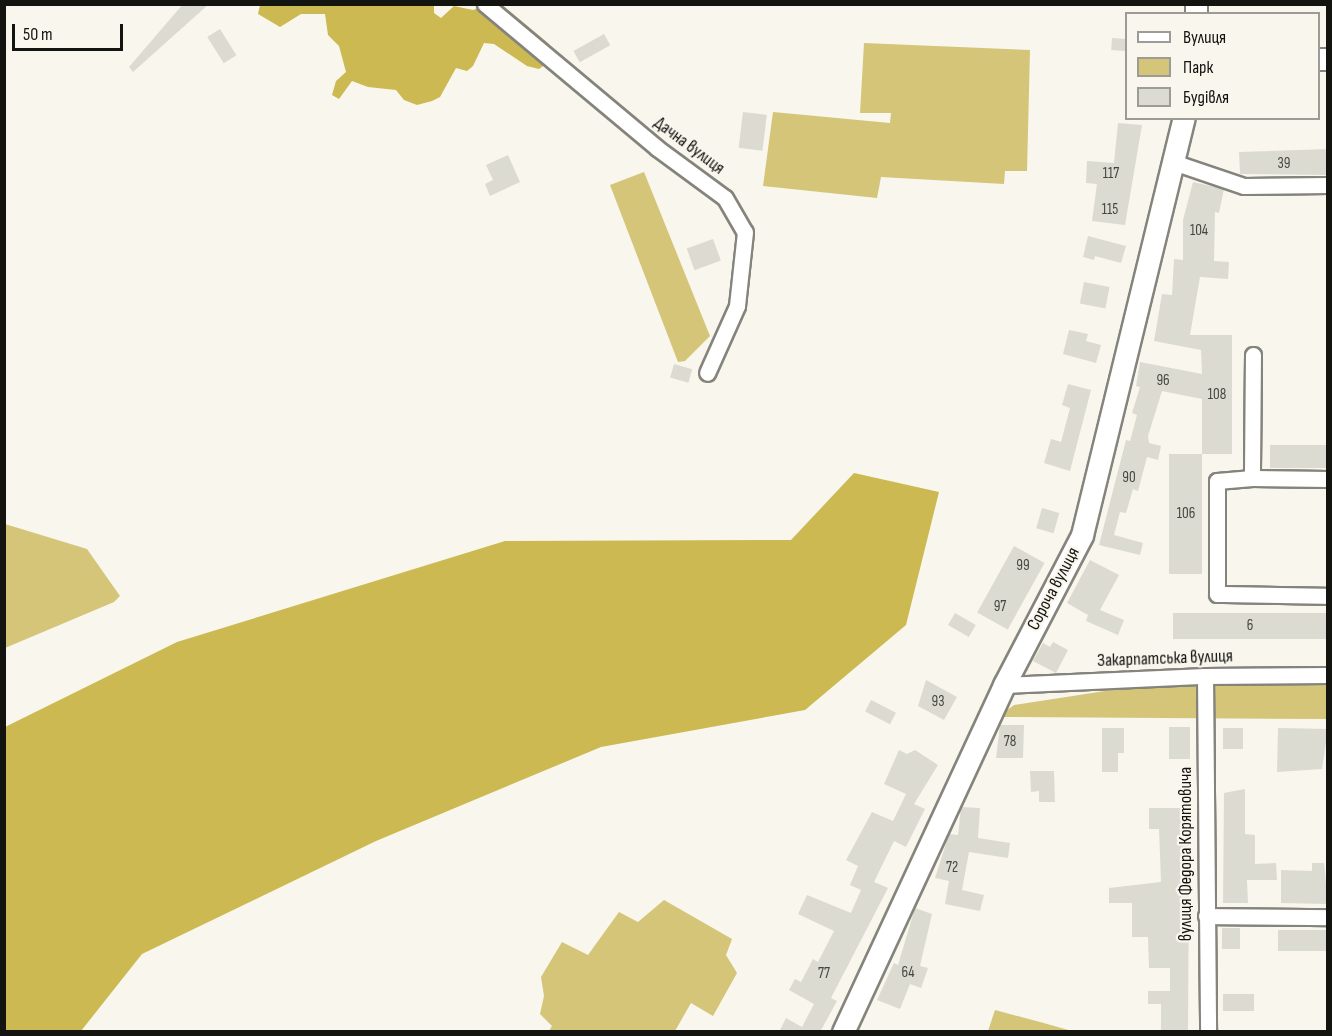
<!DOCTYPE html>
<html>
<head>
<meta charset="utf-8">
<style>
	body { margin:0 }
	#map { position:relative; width:1332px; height:1036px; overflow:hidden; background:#f8f6ed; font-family:"Sofia Sans Condensed",sans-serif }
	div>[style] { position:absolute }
	.green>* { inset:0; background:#d4c579 }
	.forest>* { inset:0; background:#ccb952 }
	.building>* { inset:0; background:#dcdbd2; transform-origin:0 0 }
	.roads { filter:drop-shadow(2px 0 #85847c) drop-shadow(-2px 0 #85847c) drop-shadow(0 2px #85847c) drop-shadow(0 -2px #85847c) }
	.street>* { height:15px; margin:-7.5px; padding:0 7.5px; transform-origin:7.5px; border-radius:7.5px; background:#fff }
	.secondary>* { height:21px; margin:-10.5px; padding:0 10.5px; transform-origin:10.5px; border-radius:10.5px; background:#fff }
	span { translate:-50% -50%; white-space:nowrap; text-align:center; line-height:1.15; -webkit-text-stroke:4.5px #f8f6ed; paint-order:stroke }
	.number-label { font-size:15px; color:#454540 }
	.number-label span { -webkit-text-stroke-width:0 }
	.street-label { font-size:18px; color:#131310 }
	.frame { position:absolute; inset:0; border:6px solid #131310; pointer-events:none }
	.legend { position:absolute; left:1125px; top:12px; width:195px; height:108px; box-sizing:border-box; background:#f8f6ed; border:2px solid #9c9b95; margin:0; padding:8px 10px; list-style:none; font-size:18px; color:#131310 }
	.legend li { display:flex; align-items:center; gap:12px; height:30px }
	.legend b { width:30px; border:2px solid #9c9b95 }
	.scale { position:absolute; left:12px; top:24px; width:111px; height:27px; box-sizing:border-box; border:3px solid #131310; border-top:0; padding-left:8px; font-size:18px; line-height:21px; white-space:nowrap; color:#131310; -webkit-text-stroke:4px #f8f6ed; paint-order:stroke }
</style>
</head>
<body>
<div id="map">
	<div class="green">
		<i style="clip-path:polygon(864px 43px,1030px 50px,1027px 171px,1005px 171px,1004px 184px,881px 177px,877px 198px,763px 186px,773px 112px,890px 123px,891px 113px,860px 113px)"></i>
		<i style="clip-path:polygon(644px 172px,710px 336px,685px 361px,678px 362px,610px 185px)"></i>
		<i style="clip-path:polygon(5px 524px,87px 549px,120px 596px,114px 602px,5px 648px)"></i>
		<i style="clip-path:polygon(1327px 679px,1327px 719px,998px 717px,1014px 705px,1157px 683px)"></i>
		<i style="clip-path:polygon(664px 900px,732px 939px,726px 955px,737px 973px,713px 1016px,691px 1003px,675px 1031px,549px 1031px,552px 1026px,540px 1014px,544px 996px,541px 977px,562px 942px,588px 955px,619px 912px,638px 922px)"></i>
		<i style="clip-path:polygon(995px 1010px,1040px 1022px,1072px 1031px,988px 1031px)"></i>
	</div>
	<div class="forest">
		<i style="clip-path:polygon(434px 4px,434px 13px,441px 18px,454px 6px,473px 10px,486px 5px,502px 5px,549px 44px,547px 63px,539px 69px,527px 66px,494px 44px,484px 43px,473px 66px,467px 71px,456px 68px,440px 97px,432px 101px,417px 105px,404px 100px,396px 90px,368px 87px,352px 81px,339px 99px,332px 95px,336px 81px,346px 72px,339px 46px,328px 35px,325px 14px,301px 14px,280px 27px,258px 14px,260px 5px)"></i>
		<i style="clip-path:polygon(854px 473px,939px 492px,906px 625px,805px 710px,601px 747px,376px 841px,142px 954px,81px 1031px,5px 1031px,5px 727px,177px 642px,505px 541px,791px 540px)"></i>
	</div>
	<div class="building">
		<i style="clip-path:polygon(183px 4px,209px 4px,133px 72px,129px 67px)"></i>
		<i style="left:220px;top:29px;width:31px;height:15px;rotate:58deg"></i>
		<i style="left:604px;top:34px;width:13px;height:35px;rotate:61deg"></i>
		<i style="left:1112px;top:38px;width:14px;height:12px;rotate:4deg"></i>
		<i style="left:743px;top:112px;width:24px;height:36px;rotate:7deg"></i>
		<i style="clip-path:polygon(1118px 123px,1142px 125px,1125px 225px,1092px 221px,1097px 184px,1086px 183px,1087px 161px,1114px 163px)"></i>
		<i style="clip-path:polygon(1328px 149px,1328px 175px,1240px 174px,1239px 152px)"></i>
		<i style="clip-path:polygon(508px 155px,520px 182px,490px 196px,485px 184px,493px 180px,486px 165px)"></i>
		<i style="clip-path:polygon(1193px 182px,1224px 189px,1219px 213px,1215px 212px,1214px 261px,1229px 262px,1228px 279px,1200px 277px,1190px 335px,1232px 335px,1232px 454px,1202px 454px,1202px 399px,1162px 391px,1148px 436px,1149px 443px,1161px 446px,1158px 460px,1147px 457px,1138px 491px,1133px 489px,1126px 513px,1120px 512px,1114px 535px,1143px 543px,1140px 555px,1099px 545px,1126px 440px,1130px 441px,1137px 415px,1132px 413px,1140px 387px,1136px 386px,1140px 362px,1202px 374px,1201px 350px,1154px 341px,1162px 294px,1172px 295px,1174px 259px,1183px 260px,1183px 220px)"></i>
		<i style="clip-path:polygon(1088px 236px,1126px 246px,1121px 263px,1095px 256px,1094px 260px,1083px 257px)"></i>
		<i style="left:713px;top:239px;width:23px;height:28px;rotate:70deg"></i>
		<i style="left:1084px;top:282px;width:26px;height:22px;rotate:11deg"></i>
		<i style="clip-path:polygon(1069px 330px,1088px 334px,1086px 341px,1101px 345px,1096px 363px,1063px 354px)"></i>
		<i style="left:674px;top:364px;width:19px;height:14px;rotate:16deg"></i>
		<i style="clip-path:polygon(1068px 384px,1091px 390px,1070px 471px,1044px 463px,1051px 439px,1061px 442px,1070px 408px,1062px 405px)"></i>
		<i style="left:1270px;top:445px;width:58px;height:23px"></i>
		<i style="left:1169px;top:454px;width:33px;height:120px"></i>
		<i style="left:1042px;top:508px;width:18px;height:21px;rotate:16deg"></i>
		<i style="left:1014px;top:546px;width:35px;height:76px;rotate:29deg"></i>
		<i style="clip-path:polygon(1090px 560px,1119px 575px,1100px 610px,1124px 620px,1118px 635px,1086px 621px,1088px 615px,1067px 603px)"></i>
		<i style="left:955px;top:613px;width:24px;height:14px;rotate:30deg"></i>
		<i style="left:1173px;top:613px;width:155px;height:26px"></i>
		<i style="clip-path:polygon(1053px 642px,1068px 650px,1056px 673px,1033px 661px,1043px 643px,1050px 647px)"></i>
		<i style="clip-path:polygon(926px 680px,957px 697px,944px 720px,918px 706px)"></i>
		<i style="left:871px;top:700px;width:28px;height:13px;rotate:27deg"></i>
		<i style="clip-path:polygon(1000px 725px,1024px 725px,1023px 758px,996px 758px)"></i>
		<i style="left:1169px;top:727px;width:21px;height:32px"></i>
		<i style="clip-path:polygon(1102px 728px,1124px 728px,1124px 753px,1118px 753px,1118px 772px,1102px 772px)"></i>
		<i style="left:1223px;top:728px;width:20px;height:21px"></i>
		<i style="clip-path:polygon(1278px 728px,1328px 729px,1322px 769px,1277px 772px)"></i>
		<i style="clip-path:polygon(899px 750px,907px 754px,915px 750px,938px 765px,914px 804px,925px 809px,906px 847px,894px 841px,874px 882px,888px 888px,831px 998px,837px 1001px,820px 1032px,779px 1032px,786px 1018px,802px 1027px,814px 1004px,789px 990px,795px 979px,801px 982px,813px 959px,818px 962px,834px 931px,798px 914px,807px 895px,851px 913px,861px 890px,850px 885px,858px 866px,846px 860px,872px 812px,893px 821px,906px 794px,884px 784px)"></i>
		<i style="clip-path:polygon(1030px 771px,1054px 771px,1055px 802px,1039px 802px,1039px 791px,1031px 792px)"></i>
		<i style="clip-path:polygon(1245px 789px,1245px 834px,1255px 835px,1255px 864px,1276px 863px,1277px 880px,1247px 880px,1248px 903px,1223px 903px,1224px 793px)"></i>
		<i style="clip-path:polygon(961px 807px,980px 808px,978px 838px,1010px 843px,1008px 858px,969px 852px,962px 890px,984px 895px,980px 911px,945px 904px,949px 881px,935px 878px,949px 834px,958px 835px)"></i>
		<i style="clip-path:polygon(1149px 808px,1183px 808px,1183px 842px,1188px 842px,1189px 862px,1188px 1032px,1161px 1032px,1161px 1004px,1148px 1004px,1148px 991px,1170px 991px,1170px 968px,1149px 968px,1148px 937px,1132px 937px,1132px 903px,1109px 903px,1109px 888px,1161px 882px,1159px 829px,1149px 829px)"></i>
		<i style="clip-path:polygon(1312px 863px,1324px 863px,1328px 904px,1281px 903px,1281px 870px,1312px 871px)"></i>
		<i style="clip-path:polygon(915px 908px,932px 914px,920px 966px,928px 968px,921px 988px,910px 984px,900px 1009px,877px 1000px,894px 963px,898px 965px)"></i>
		<i style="left:1222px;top:928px;width:18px;height:21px"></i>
		<i style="left:1278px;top:930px;width:50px;height:21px"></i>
		<i style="left:1223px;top:994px;width:31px;height:17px"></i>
	</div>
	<div class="roads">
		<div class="street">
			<i style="left:485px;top:4px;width:224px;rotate:39.9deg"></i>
			<i style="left:657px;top:148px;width:84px;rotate:36.3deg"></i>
			<i style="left:725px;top:198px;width:39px;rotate:60deg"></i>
			<i style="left:745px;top:232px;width:74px;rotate:96.2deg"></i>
			<i style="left:737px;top:306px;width:73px;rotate:114.1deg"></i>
			<i style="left:1173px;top:162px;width:75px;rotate:18.7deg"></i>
			<i style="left:1244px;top:186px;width:84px;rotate:-0.7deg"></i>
			<i style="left:1253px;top:355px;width:123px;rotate:90.5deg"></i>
			<i style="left:1252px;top:478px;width:76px;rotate:0.8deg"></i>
			<i style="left:1252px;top:478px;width:35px;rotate:175deg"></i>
			<i style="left:1217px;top:481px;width:113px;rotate:90deg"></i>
			<i style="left:1217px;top:594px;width:111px;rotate:1deg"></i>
			<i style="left:1205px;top:676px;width:356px;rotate:89.5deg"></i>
			<i style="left:1004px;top:685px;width:201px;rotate:-2.6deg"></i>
			<i style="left:1205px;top:676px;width:123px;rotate:-0.5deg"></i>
			<i style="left:1206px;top:916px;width:122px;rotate:0.5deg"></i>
		</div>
		<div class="secondary">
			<i style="left:1196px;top:4px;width:10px;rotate:90deg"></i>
			<i style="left:1318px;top:59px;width:10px"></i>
			<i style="left:843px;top:1032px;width:383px;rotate:-65.1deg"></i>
			<i style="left:1004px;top:685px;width:169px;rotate:-62.5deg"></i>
			<i style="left:1082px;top:535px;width:429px;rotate:-76.3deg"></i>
		</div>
	</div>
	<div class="number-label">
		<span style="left:1284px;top:164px">39</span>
		<span style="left:1111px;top:174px">117</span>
		<span style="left:1110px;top:210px">115</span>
		<span style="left:1199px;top:231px">104</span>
		<span style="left:1163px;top:381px">96</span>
		<span style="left:1217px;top:395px">108</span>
		<span style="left:1129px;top:478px">90</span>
		<span style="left:1186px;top:514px">106</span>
		<span style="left:1023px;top:566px">99</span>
		<span style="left:1000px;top:607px">97</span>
		<span style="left:1250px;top:626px">6</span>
		<span style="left:938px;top:702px">93</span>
		<span style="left:1010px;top:742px">78</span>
		<span style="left:952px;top:868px">72</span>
		<span style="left:908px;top:973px">64</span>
		<span style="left:824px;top:974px">77</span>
	</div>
	<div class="street-label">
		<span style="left:689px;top:146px;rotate:37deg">Дачна вулиця</span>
		<span style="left:1054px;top:589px;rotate:-62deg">Сороча вулиця</span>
		<span style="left:1165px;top:659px;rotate:-2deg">Закарпатська вулиця</span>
		<span style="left:1186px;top:854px;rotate:-90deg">вулиця Федора Корятовича</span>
	</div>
	<div class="frame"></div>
	<ul class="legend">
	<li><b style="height:8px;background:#fff"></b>Вулиця</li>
	<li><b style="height:16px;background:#d4c579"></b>Парк</li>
	<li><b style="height:16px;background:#dcdbd2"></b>Будівля</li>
	</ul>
	<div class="scale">50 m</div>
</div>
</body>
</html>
